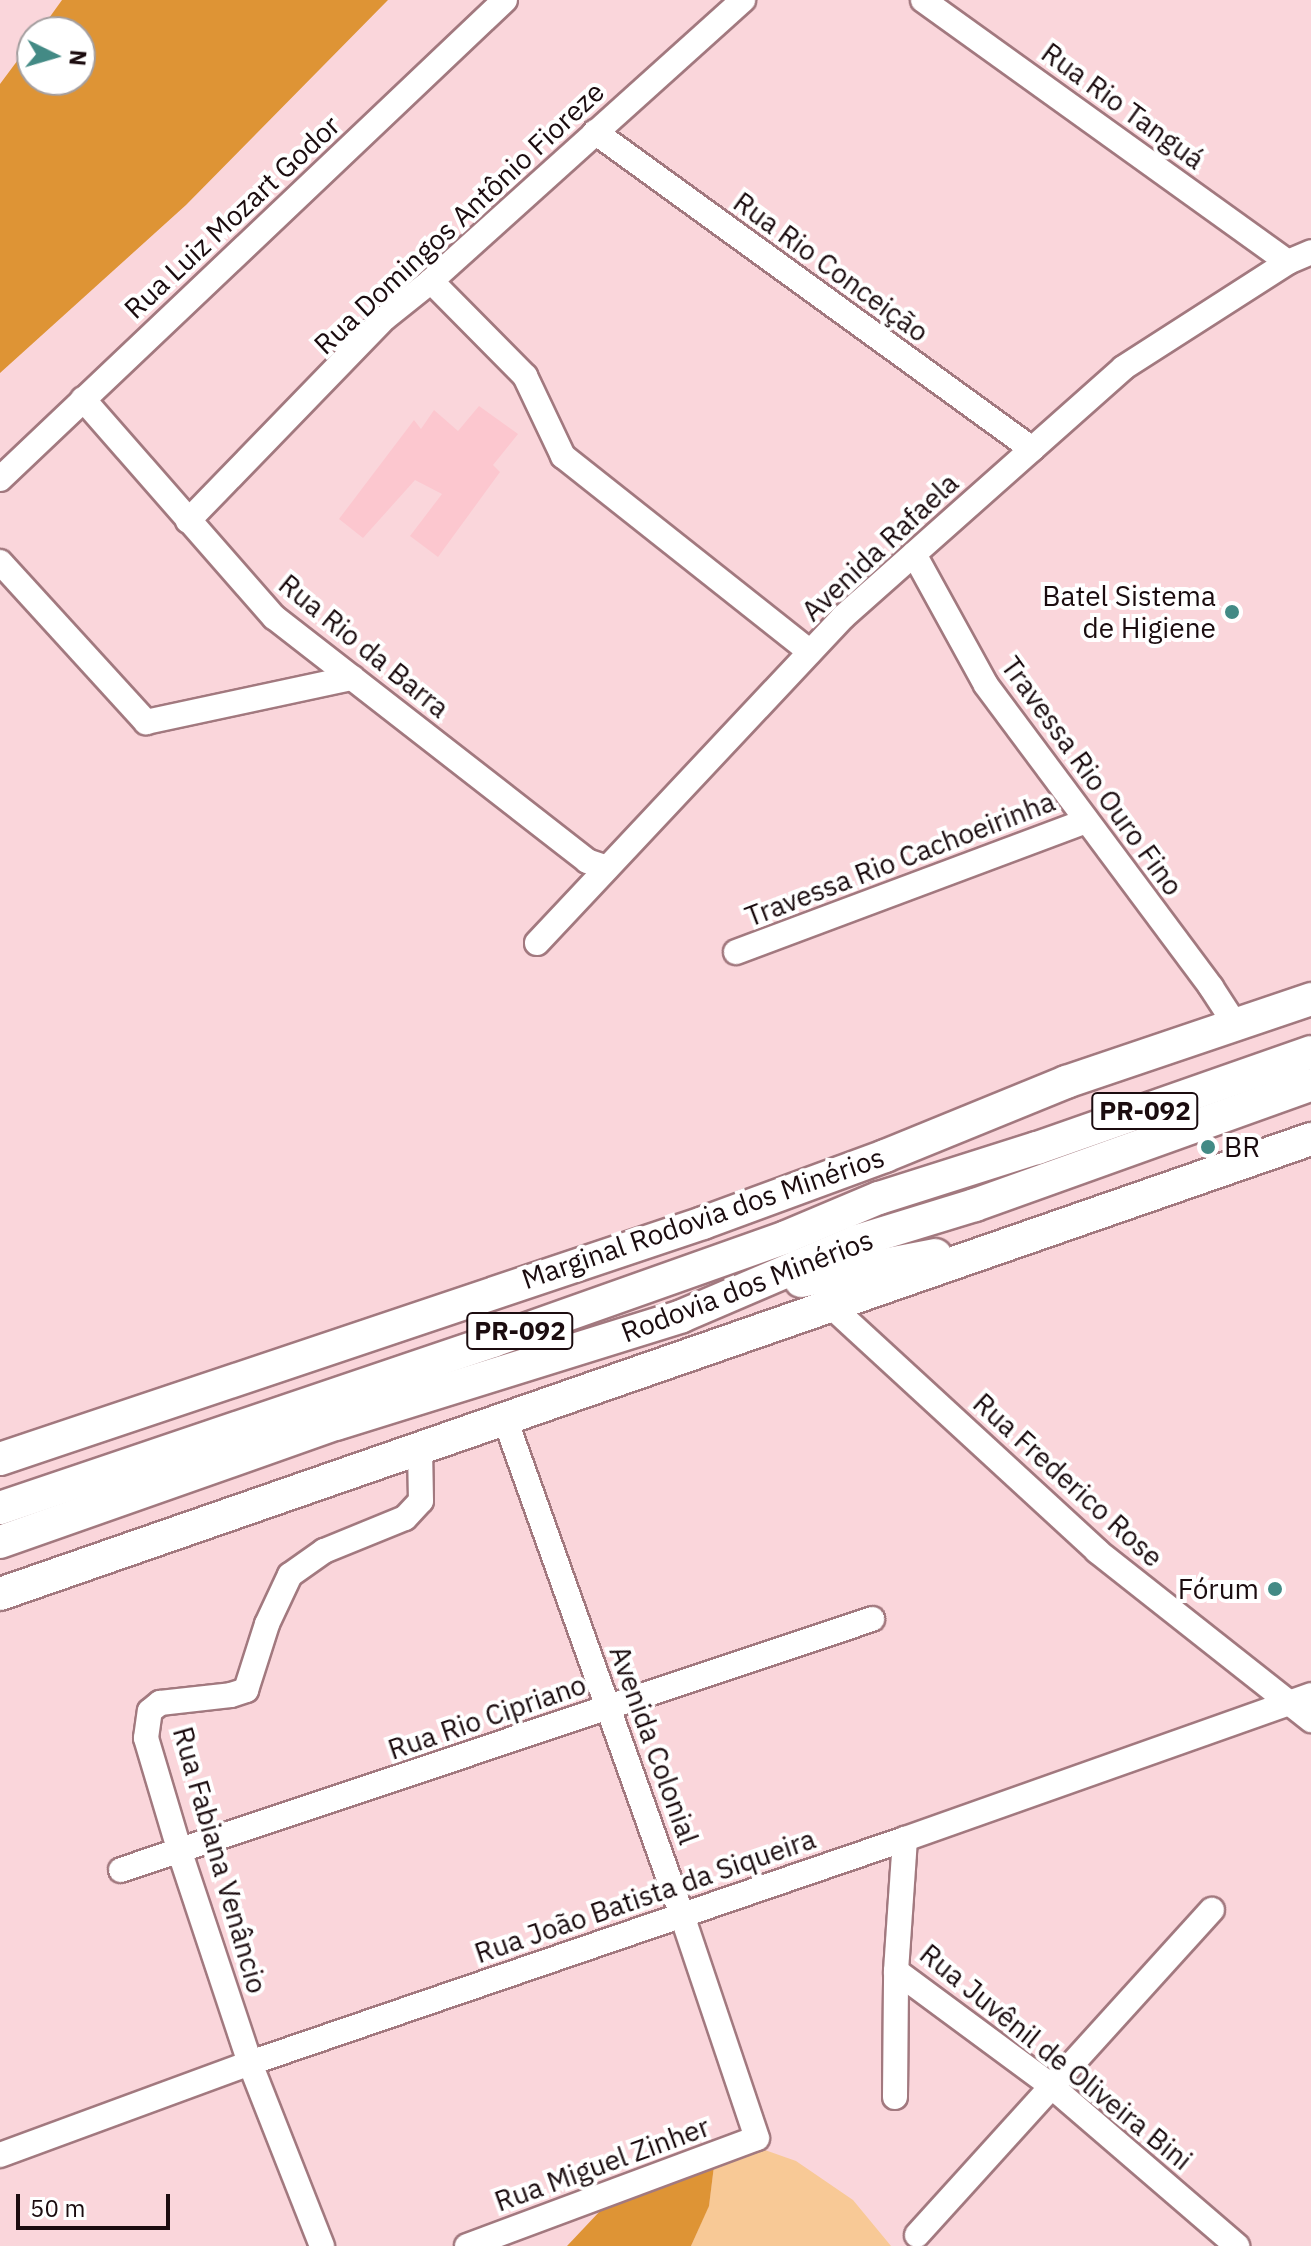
<!DOCTYPE html>
<html>
<head>
<meta charset="utf-8">
<style>
	body { margin:0 }
	#map { position:relative; width:1311px; height:2246px; overflow:hidden; background:#fad6db; font-family:"IBM Plex Sans",sans-serif }
	div>[style] { position:absolute }
	.built>* { inset:0; background:#fcc7cf }
	.green>* { inset:0; background:#f8c996 }
	.forest>* { inset:0; background:#de9435 }
	.roads { filter:drop-shadow(2px 0 #a2797f) drop-shadow(-2px 0 #a2797f) drop-shadow(0 2px #a2797f) drop-shadow(0 -2px #a2797f) }
	.minor>* { height:24px; margin:-12px; padding:0 12px; transform-origin:12px; border-radius:12px; background:#fff }
	.major>* { height:32px; margin:-16px; padding:0 16px; transform-origin:16px; border-radius:16px; background:#fff }
	.dots>* { width:22px; height:22px; translate:-50% -50%; box-sizing:border-box; border:4px solid #fff; border-radius:50% }
	span { translate:-50% -50%; white-space:nowrap; text-align:center; line-height:1.15; -webkit-text-stroke:8px #fff; paint-order:stroke }
	.shield-label span { padding:2px 6px; background:#fff; border:2px solid; border-radius:6px; -webkit-text-stroke-width:0 }
	.shield-label { font-size:26px; color:#1b0c0f; font-weight:700 }
	.street-label { font-size:28px; color:#1b0c0f }
	.poi-label { font-size:28px; color:#1b0c0f }
	.right { translate:-100% -50%; text-align:right }
	.left { translate:0 -50%; text-align:left }
	.north { position:absolute; left:16px; top:16px; width:80px; height:80px; box-sizing:border-box; background:#fff; border:2px solid #a49e9f; border-radius:50%; rotate:95deg; font-size:22px; font-weight:700; line-height:32px; text-align:center; color:#1b0c0f }
	.north::after { content:''; display:block; margin:auto; width:28px; height:36px; background:#438a85; clip-path:polygon(50% 0,100% 100%,50% 72%,0 100%) }
	.scale { position:absolute; left:16px; top:2194px; width:154px; height:36px; box-sizing:border-box; border:4px solid #1b0c0f; border-top:0; padding-left:10px; font-size:24px; line-height:28px; white-space:nowrap; color:#1b0c0f; -webkit-text-stroke:6px #fff; paint-order:stroke }
</style>
</head>
<body>
<div id="map">
	<div class="built">
		<i style="clip-path:polygon(479px 406px,518px 434px,493px 465px,500px 472px,438px 557px,410px 536px,442px 494px,415px 480px,363px 538px,339px 519px,414px 420px,421px 429px,434px 410px,458px 431px)"></i>
	</div>
	<div class="green">
		<i style="clip-path:polygon(705px 2143px,759px 2148px,796px 2161px,853px 2200px,891px 2246px,691px 2246px,709px 2205px,714px 2166px)"></i>
	</div>
	<div class="forest">
		<i style="clip-path:polygon(62px 0,388px 0,186px 205px,0 373px,0 84px,32px 41px,32px 80px,80px 80px,80px 32px,39px 32px)"></i>
		<i style="clip-path:polygon(705px 2143px,714px 2166px,709px 2206px,691px 2246px,567px 2246px,617px 2193px,645px 2171px)"></i>
	</div>
	<div class="roads">
		<div class="minor">
			<i style="left:923px;top:0;width:449px;rotate:35.7deg"></i>
			<i style="left:595px;top:132px;width:540px;rotate:35.96deg"></i>
			<i style="left:431px;top:281px;width:134px;rotate:45.3deg"></i>
			<i style="left:525px;top:376px;width:89px;rotate:64.6deg"></i>
			<i style="left:563px;top:456px;width:315px;rotate:38.4deg"></i>
			<i style="left:83px;top:399px;width:290px;rotate:48.8deg"></i>
			<i style="left:274px;top:617px;width:397px;rotate:37.9deg"></i>
			<i style="left:587px;top:861px;width:21px;rotate:19deg"></i>
			<i style="left:0;top:479px;width:696px;rotate:-43.49deg"></i>
			<i style="left:188px;top:521px;width:283px;rotate:-45.9deg"></i>
			<i style="left:385px;top:318px;width:59px;rotate:-38.8deg"></i>
			<i style="left:431px;top:281px;width:420px;rotate:-42deg"></i>
			<i style="left:914px;top:554px;width:149px;rotate:61.2deg"></i>
			<i style="left:986px;top:685px;width:377px;rotate:53.3deg"></i>
			<i style="left:1211px;top:987px;width:44px;rotate:57deg"></i>
			<i style="left:0;top:562px;width:217px;rotate:47.6deg"></i>
			<i style="left:146px;top:722px;width:211px;rotate:-12.1deg"></i>
			<i style="left:537px;top:943px;width:447px;rotate:-46.8deg"></i>
			<i style="left:843px;top:617px;width:375px;rotate:-41.6deg"></i>
			<i style="left:1123px;top:368px;width:196px;rotate:-32.7deg"></i>
			<i style="left:1288px;top:262px;width:25px;rotate:-23deg"></i>
			<i style="left:736px;top:952px;width:374px;rotate:-20.5deg"></i>
			<i style="left:831px;top:1306px;width:362px;rotate:42.6deg"></i>
			<i style="left:1097px;top:1551px;width:273px;rotate:38.3deg"></i>
			<i style="left:905px;top:1839px;width:132px;rotate:93.9deg"></i>
			<i style="left:896px;top:1971px;width:192px;rotate:36.5deg"></i>
			<i style="left:1050px;top:2085px;width:247px;rotate:40.7deg"></i>
			<i style="left:121px;top:1870px;width:792px;rotate:-18.48deg"></i>
			<i style="left:895px;top:2097px;width:126px;rotate:-89.5deg"></i>
			<i style="left:0;top:2155px;width:266px;rotate:-20.2deg"></i>
			<i style="left:250px;top:2063px;width:692px;rotate:-18.88deg"></i>
			<i style="left:905px;top:1839px;width:431px;rotate:-19.5deg"></i>
			<i style="left:917px;top:2235px;width:439px;rotate:-47.8deg"></i>
			<i style="left:322px;top:2246px;width:197px;rotate:-111.5deg"></i>
			<i style="left:250px;top:2063px;width:222px;rotate:-108.4deg"></i>
			<i style="left:180px;top:1852px;width:119px;rotate:-106.6deg"></i>
			<i style="left:146px;top:1738px;width:27px;rotate:-82deg"></i>
			<i style="left:150px;top:1711px;width:13px;rotate:-39deg"></i>
			<i style="left:160px;top:1703px;width:71px;rotate:-6.4deg"></i>
			<i style="left:231px;top:1695px;width:16px;rotate:-18deg"></i>
			<i style="left:246px;top:1690px;width:69px;rotate:-72.3deg"></i>
			<i style="left:267px;top:1624px;width:54px;rotate:-64.9deg"></i>
			<i style="left:290px;top:1575px;width:42px;rotate:-35.2deg"></i>
			<i style="left:324px;top:1551px;width:87px;rotate:-22.2deg"></i>
			<i style="left:405px;top:1518px;width:23px;rotate:-47deg"></i>
			<i style="left:421px;top:1501px;width:52px;rotate:-91.1deg"></i>
			<i style="left:467px;top:2246px;width:309px;rotate:-20.4deg"></i>
			<i style="left:757px;top:2138px;width:235px;rotate:-108.6deg"></i>
			<i style="left:682px;top:1915px;width:527px;rotate:-109.64deg"></i>
		</div>
		<div class="major">
			<i style="left:801px;top:1281px;width:137px;rotate:-10.9deg"></i>
			<i style="left:0;top:1459px;width:742px;rotate:-18.56deg"></i>
			<i style="left:703px;top:1223px;width:194px;rotate:-20.2deg"></i>
			<i style="left:885px;top:1156px;width:196px;rotate:-22.2deg"></i>
			<i style="left:1066px;top:1082px;width:259px;rotate:-18.7deg"></i>
			<i style="left:0;top:1508px;width:521px;rotate:-18.71deg"></i>
			<i style="left:493px;top:1341px;width:311px;rotate:-19.5deg"></i>
			<i style="left:786px;top:1237px;width:101px;rotate:-22.8deg"></i>
			<i style="left:879px;top:1198px;width:166px;rotate:-17.6deg"></i>
			<i style="left:1037px;top:1148px;width:290px;rotate:-19.3deg"></i>
			<i style="left:0;top:1542px;width:356px;rotate:-19.4deg"></i>
			<i style="left:336px;top:1424px;width:362px;rotate:-17.3deg"></i>
			<i style="left:682px;top:1316px;width:190px;rotate:-23.2deg"></i>
			<i style="left:857px;top:1241px;width:123px;rotate:-17deg"></i>
			<i style="left:975px;top:1205px;width:357px;rotate:-19.7deg"></i>
			<i style="left:0;top:1594px;width:1388px;rotate:-19.14deg"></i>
		</div>
	</div>
	<div class="dots">
		<i style="left:1232px;top:612px;background:#438a85"></i>
		<i style="left:1208px;top:1147px;background:#438a85"></i>
		<i style="left:1275px;top:1589px;background:#438a85"></i>
	</div>
	<div class="shield-label">
		<span style="left:1145px;top:1111px">PR-092</span>
		<span style="left:520px;top:1331px">PR-092</span>
	</div>
	<div class="street-label">
		<span style="left:1123px;top:106px;rotate:36deg">Rua Rio Tanguá</span>
		<span style="left:232px;top:217px;rotate:-43deg">Rua Luiz Mozart Godor</span>
		<span style="left:459px;top:218px;rotate:-43deg">Rua Domingos Antônio Fioreze</span>
		<span style="left:831px;top:267px;rotate:36deg">Rua Rio Conceição</span>
		<span style="left:880px;top:547px;rotate:-43deg">Avenida Rafaela</span>
		<span style="left:364px;top:646px;rotate:39deg">Rua Rio da Barra</span>
		<span style="left:1092px;top:776px;rotate:54deg">Travessa Rio Ouro Fino</span>
		<span style="left:900px;top:859px;rotate:-21deg">Travessa Rio Cachoeirinha</span>
		<span style="left:703px;top:1218px;rotate:-19deg">Marginal Rodovia dos Minérios</span>
		<span style="left:747px;top:1286px;rotate:-21deg">Rodovia dos Minérios</span>
		<span style="left:1068px;top:1480px;rotate:42deg">Rua Frederico Rose</span>
		<span style="left:487px;top:1717px;rotate:-19deg">Rua Rio Cipriano</span>
		<span style="left:654px;top:1745px;rotate:70deg">Avenida Colonial</span>
		<span style="left:220px;top:1860px;rotate:74deg">Rua Fabiana Venâncio</span>
		<span style="left:645px;top:1896px;rotate:-19deg">Rua João Batista da Siqueira</span>
		<span style="left:1056px;top:2057px;rotate:39deg">Rua Juvênil de Oliveira Bini</span>
		<span style="left:602px;top:2164px;rotate:-20deg">Rua Miguel Zinher</span>
	</div>
	<div class="poi-label">
		<span class="right" style="left:1216px;top:612px">Batel Sistema<br>de Higiene</span>
		<span class="left" style="left:1224px;top:1147px">BR</span>
		<span class="right" style="left:1259px;top:1589px">Fórum</span>
	</div>
	<div class="north">N</div>
	<div class="scale">50 m</div>
</div>
</body>
</html>
